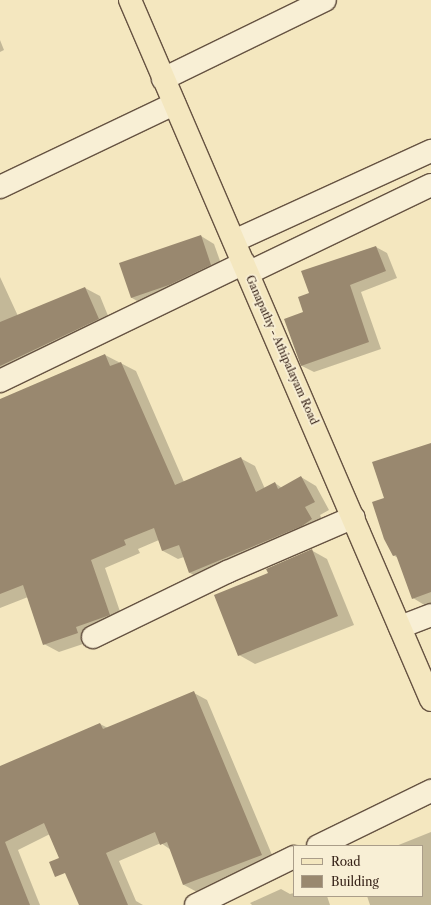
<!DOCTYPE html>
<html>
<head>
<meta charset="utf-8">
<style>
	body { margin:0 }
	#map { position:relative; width:431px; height:905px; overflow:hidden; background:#f4e7bf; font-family:"Libre Caslon Text",serif }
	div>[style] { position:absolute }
	.shadow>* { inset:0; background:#0003 }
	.building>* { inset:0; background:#99886f }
	.roads { filter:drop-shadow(1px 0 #665342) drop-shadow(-1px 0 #665342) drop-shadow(0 1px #665342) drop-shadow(0 -1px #665342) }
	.minor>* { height:22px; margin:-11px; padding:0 11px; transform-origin:11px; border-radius:11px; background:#f8efd5 }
	.major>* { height:22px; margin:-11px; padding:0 11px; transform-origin:11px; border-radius:11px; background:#f4e7bf }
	span { translate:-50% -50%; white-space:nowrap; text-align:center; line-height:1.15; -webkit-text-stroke:3.5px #f8efd5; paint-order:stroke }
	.street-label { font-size:11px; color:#362218 }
	.legend { position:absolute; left:293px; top:845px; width:130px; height:52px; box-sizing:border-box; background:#f8efd5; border:1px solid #aa9d89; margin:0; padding:5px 7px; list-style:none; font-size:12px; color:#362218 }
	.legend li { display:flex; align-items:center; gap:8px; height:20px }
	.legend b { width:20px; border:1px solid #aa9d89 }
</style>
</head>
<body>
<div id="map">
	<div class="shadow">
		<i style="clip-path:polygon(0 40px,4px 50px,0 52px)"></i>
		<i style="clip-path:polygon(201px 236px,214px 244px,224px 272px,144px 305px,132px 298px,120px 264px)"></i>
		<i style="clip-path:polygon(376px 247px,387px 253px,397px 278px,361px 292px,381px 349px,314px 372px,302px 366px,305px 313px,310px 294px)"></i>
		<i style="clip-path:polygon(0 277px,18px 316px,85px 288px,100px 296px,113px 328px,0 380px)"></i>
		<i style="clip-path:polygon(105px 355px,136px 371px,184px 482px,240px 458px,255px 466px,265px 489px,275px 483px,282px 488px,301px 477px,316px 486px,329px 510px,320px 515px,326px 528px,205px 581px,190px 573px,184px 557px,178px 559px,163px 551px,159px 540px,138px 549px,140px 553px,105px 568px,124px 623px,92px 641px,59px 652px,44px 644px,28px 597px,0 608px,0 427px)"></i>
		<i style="clip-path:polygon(431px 444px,431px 604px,426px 606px,413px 598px,398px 558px,393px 555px,385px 499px)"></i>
		<i style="clip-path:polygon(311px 550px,327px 559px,354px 625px,255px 664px,239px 655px,269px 574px)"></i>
		<i style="clip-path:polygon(194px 693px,207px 700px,275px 862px,197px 892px,184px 885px,171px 850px,161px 843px,119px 861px,136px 901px,143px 905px,80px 905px,50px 834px,18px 850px,40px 905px,0 905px,0 771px,100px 724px,108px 728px)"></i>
		<i style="clip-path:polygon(431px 832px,431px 905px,370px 905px,367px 896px,422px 896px,422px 846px,396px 846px)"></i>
		<i style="clip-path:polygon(281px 889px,290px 894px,294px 893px,294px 896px,327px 896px,330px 905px,252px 905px,250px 903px)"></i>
	</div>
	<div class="building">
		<i style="clip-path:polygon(201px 235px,211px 265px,169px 285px,131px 298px,119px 263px)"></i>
		<i style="clip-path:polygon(376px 246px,386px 271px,350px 285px,369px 342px,301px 366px,284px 319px,303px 312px,298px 297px,309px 293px,301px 271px)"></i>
		<i style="clip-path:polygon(85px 287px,99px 319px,0 366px,0 322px)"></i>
		<i style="clip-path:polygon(105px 354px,110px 366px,121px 362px,175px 485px,241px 457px,256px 492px,275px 482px,278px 489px,301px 476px,315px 502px,305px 507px,312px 519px,302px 526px,189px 573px,179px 545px,162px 551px,154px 528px,124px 540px,126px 545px,91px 560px,110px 615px,76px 627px,78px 633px,43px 645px,23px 585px,0 594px,0 399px)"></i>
		<i style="clip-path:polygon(431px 443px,431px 592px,412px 599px,396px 555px,393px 556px,384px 539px,372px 502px,384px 498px,372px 462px)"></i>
		<i style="clip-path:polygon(312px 549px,338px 616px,238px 656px,214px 595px,268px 573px,266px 569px)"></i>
		<i style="clip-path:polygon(194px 691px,262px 855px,183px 885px,167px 842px,160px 845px,155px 832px,106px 853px,128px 905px,79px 905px,65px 873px,55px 877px,49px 862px,59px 858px,44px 823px,5px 842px,30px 905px,0 905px,0 766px,100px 723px,103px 729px)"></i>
	</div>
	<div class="roads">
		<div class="minor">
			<i style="left:163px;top:79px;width:180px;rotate:-26deg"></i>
			<i style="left:0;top:187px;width:193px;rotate:-25.5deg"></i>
			<i style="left:234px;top:241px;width:217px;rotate:-24.6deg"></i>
			<i style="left:248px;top:273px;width:203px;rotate:-25.7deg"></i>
			<i style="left:0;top:381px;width:271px;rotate:-25.8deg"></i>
			<i style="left:400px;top:627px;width:33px;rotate:-21deg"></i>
			<i style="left:93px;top:637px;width:149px;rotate:-25.9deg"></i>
			<i style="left:227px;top:572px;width:138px;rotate:-23.4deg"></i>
			<i style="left:318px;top:846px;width:126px;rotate:-26deg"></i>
			<i style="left:196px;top:905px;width:109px;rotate:-26.1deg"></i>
		</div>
		<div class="major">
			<i style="left:130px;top:0;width:762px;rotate:66.73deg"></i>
		</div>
	</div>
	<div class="street-label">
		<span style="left:282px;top:350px;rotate:66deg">Ganapathy - Athipalayam Road</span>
	</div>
	<ul class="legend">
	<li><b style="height:5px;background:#f4e7bf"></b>Road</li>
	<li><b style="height:11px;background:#99886f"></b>Building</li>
	</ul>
</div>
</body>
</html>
